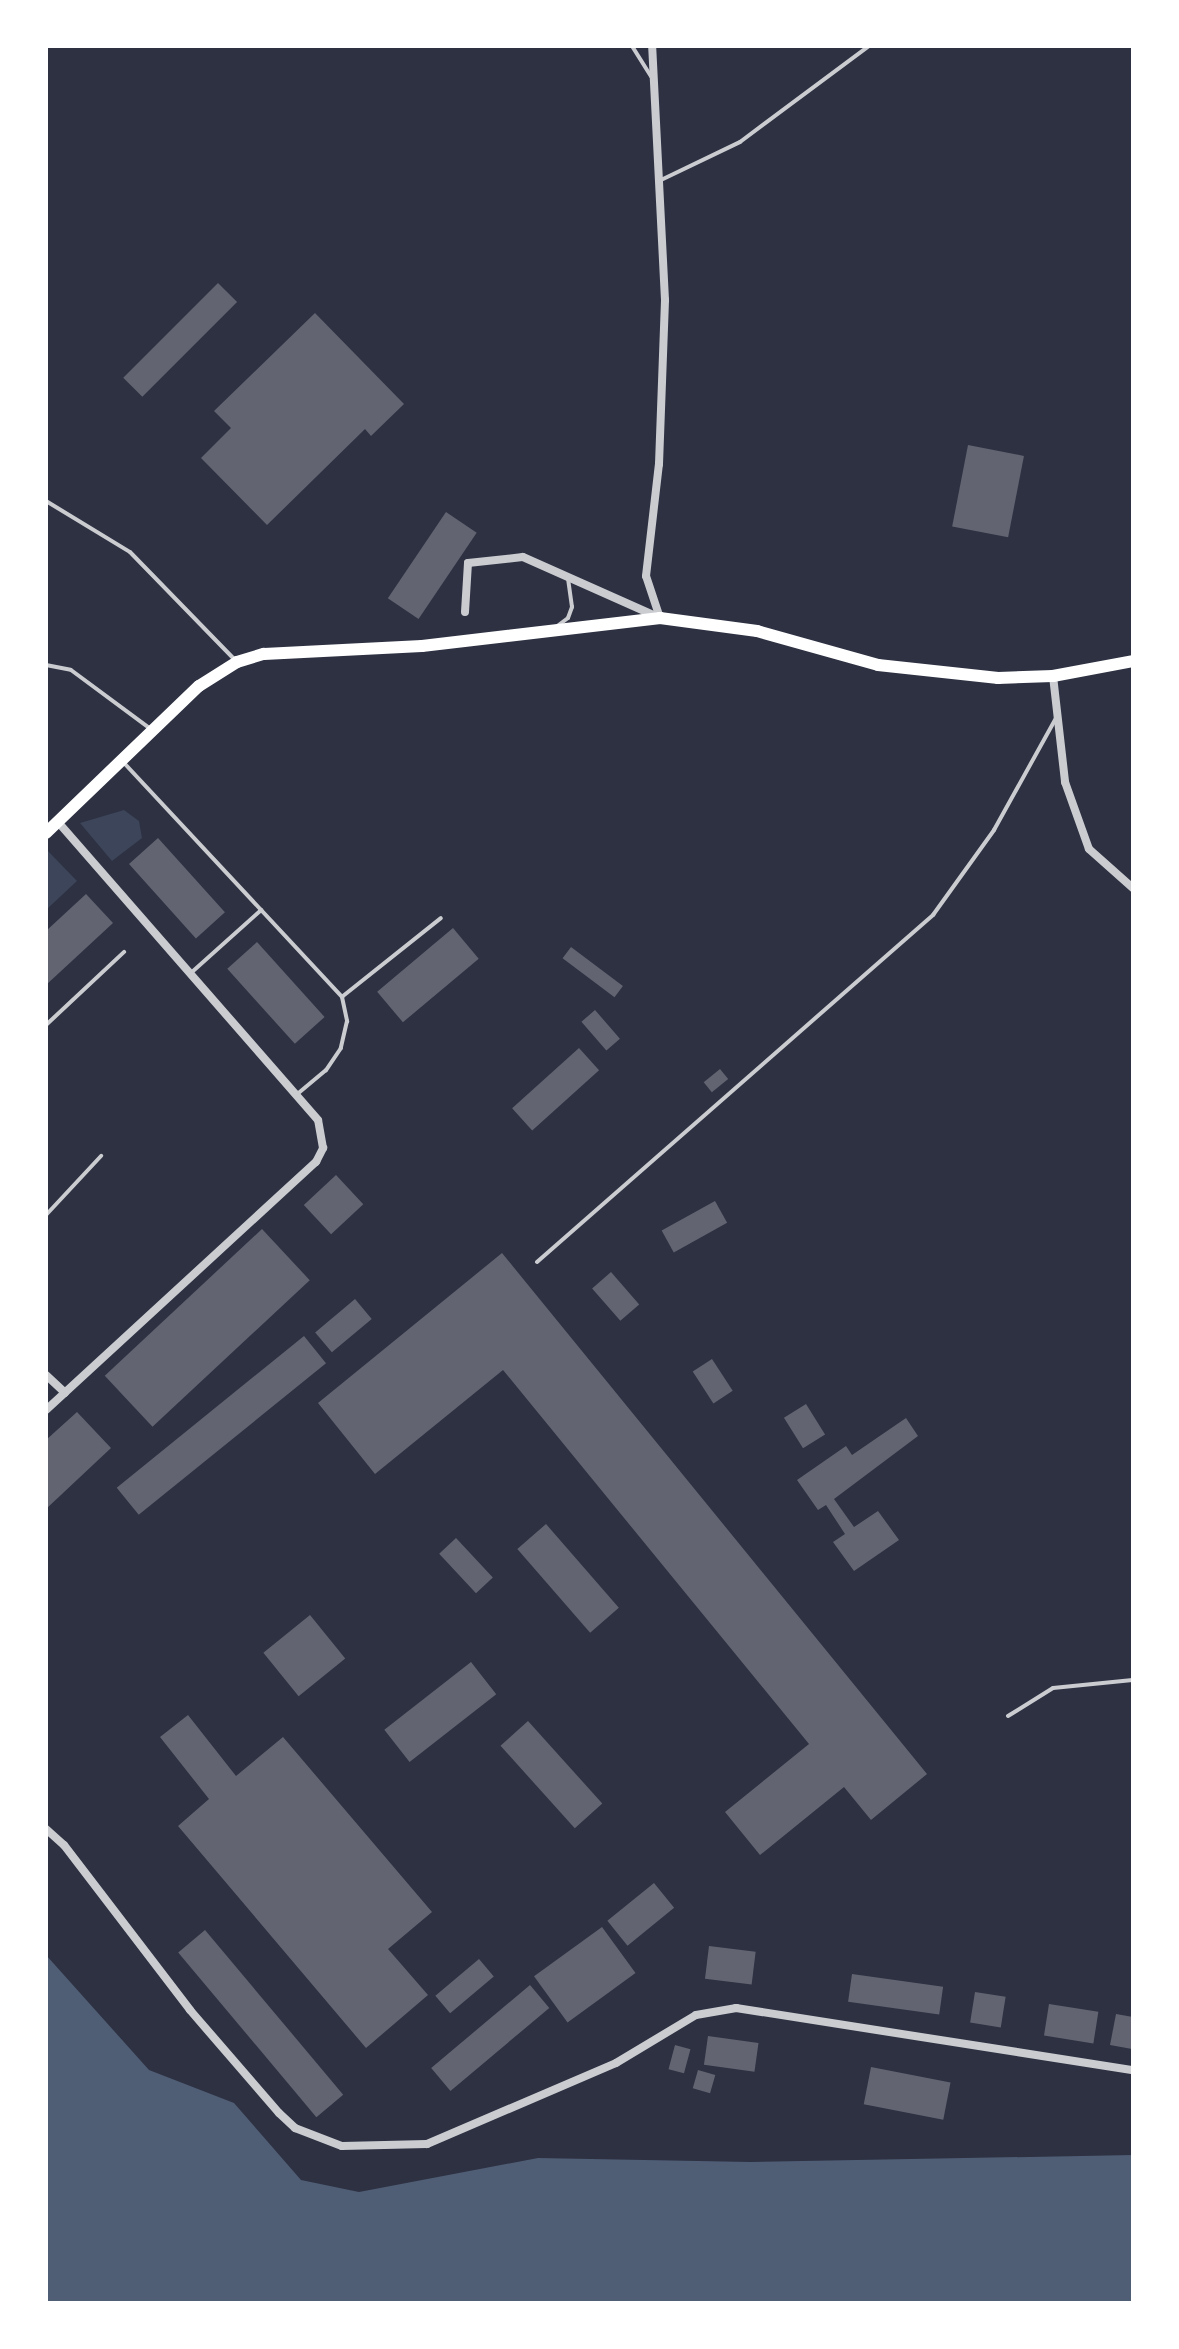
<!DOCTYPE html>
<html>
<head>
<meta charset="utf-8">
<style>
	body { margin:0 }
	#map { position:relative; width:1179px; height:2349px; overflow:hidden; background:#2d3142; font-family:"Open Sans",sans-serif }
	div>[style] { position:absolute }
	.green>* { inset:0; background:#3c4559 }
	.water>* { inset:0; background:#4f5d75 }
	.building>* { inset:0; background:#626471; transform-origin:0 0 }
	.service>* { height:4px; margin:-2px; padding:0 2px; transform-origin:2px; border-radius:2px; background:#caccd0 }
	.minor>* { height:8px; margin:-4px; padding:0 4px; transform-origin:4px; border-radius:4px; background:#caccd0 }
	.secondary>* { height:12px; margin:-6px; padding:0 6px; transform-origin:6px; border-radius:6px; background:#fff }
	span { translate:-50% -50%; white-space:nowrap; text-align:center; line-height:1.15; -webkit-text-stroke:6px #fff; paint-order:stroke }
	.frame { position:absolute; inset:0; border:48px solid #fff; pointer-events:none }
</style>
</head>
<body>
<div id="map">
	<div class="green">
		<i style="clip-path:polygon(124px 810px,139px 821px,142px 838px,112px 861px,80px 823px)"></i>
		<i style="clip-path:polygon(48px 851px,77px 881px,46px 910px,46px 853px)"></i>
	</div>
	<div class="water">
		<i style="clip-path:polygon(46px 1955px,149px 2070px,234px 2103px,301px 2180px,359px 2192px,538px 2158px,751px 2162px,1133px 2155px,1133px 2303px,46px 2303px)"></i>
	</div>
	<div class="building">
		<i style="left:218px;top:283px;width:27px;height:134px;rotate:45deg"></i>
		<i style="clip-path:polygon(315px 313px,404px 404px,371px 436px,365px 429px,267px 525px,201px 458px,231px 428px,214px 411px)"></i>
		<i style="left:968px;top:445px;width:57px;height:83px;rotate:11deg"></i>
		<i style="left:446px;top:512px;width:37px;height:104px;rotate:34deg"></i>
		<i style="left:158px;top:838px;width:100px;height:39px;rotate:48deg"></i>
		<i style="clip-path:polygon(86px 894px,113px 923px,46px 985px,46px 931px)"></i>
		<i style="left:453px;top:928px;width:40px;height:99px;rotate:50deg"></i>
		<i style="left:257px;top:942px;width:101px;height:40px;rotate:48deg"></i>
		<i style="left:571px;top:947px;width:65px;height:14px;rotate:37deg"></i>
		<i style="left:595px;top:1010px;width:38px;height:18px;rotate:49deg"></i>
		<i style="left:579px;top:1048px;width:30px;height:90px;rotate:48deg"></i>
		<i style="left:720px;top:1069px;width:13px;height:21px;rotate:51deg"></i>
		<i style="left:336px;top:1175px;width:40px;height:44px;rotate:47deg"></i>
		<i style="left:715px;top:1201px;width:25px;height:61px;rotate:61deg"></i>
		<i style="left:262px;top:1229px;width:70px;height:215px;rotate:47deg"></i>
		<i style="clip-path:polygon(502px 1253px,927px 1774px,871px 1820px,844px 1787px,760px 1855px,725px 1812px,809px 1744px,503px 1370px,375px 1474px,318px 1403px)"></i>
		<i style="left:611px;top:1272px;width:43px;height:25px;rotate:49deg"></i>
		<i style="left:355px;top:1299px;width:26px;height:52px;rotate:50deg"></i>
		<i style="left:304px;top:1336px;width:35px;height:241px;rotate:51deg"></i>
		<i style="left:712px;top:1359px;width:38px;height:23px;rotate:57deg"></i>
		<i style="left:806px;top:1404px;width:36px;height:26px;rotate:58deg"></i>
		<i style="clip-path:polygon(77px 1412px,111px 1448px,46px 1509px,46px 1440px)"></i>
		<i style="clip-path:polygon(906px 1418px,918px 1436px,834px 1499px,854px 1527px,878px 1511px,899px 1540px,854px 1571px,833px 1542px,845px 1534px,826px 1505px,818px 1510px,797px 1480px,846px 1446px,852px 1455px)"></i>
		<i style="left:546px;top:1524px;width:111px;height:38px;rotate:49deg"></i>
		<i style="left:456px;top:1538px;width:54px;height:23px;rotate:47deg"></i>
		<i style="left:310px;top:1615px;width:56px;height:60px;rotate:51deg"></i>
		<i style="left:471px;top:1662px;width:41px;height:110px;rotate:52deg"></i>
		<i style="clip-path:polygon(188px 1715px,236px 1776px,283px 1737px,432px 1912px,388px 1949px,428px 1995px,366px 2048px,178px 1826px,209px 1799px,160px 1737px)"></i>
		<i style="left:528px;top:1721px;width:111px;height:37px;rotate:48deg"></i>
		<i style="left:654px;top:1883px;width:32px;height:60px;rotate:51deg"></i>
		<i style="left:602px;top:1927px;width:57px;height:84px;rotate:54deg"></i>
		<i style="left:205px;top:1930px;width:215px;height:35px;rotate:50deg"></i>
		<i style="left:709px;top:1946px;width:47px;height:33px;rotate:7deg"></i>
		<i style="left:479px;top:1959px;width:23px;height:57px;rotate:50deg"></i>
		<i style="left:852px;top:1974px;width:92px;height:28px;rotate:8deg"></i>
		<i style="left:530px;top:1985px;width:30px;height:129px;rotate:50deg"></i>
		<i style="left:975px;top:1992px;width:31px;height:31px;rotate:9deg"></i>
		<i style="left:1049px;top:2004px;width:50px;height:32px;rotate:9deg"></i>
		<i style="clip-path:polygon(1116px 2014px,1133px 2017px,1132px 2049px,1110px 2045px)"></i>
		<i style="left:708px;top:2036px;width:51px;height:29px;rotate:8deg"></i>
		<i style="left:675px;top:2045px;width:16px;height:25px;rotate:15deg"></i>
		<i style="left:871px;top:2067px;width:81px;height:38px;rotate:11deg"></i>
		<i style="left:698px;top:2070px;width:18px;height:19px;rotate:16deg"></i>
	</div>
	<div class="service">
		<i style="left:632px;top:46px;width:36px;rotate:58deg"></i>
		<i style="left:661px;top:180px;width:88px;rotate:-25.7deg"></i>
		<i style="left:740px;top:142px;width:161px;rotate:-36.7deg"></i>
		<i style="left:46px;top:501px;width:98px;rotate:31.3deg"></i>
		<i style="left:130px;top:552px;width:151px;rotate:45.8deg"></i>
		<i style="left:556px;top:627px;width:15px;rotate:-37deg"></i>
		<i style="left:568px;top:618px;width:12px;rotate:-70deg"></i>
		<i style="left:572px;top:607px;width:27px;rotate:-98deg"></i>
		<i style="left:46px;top:665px;width:25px;rotate:11deg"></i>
		<i style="left:71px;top:670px;width:101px;rotate:36.5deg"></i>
		<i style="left:124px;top:763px;width:320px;rotate:47deg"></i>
		<i style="left:342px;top:997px;width:25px;rotate:78deg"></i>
		<i style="left:347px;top:1021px;width:28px;rotate:103deg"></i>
		<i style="left:341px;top:1048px;width:27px;rotate:124deg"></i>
		<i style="left:326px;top:1070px;width:39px;rotate:140deg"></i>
		<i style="left:192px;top:972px;width:93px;rotate:-41.9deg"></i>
		<i style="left:343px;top:996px;width:125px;rotate:-38.5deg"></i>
		<i style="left:46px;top:1025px;width:107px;rotate:-43.1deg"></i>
		<i style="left:46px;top:1215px;width:81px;rotate:-47deg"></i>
		<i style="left:537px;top:1262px;width:527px;rotate:-41.23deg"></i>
		<i style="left:933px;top:915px;width:105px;rotate:-54.3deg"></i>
		<i style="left:994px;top:830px;width:128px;rotate:-61deg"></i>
		<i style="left:1008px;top:1716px;width:53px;rotate:-31.9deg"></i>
		<i style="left:1053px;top:1688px;width:80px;rotate:-5.7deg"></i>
	</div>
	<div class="minor">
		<i style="left:465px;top:612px;width:49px;rotate:-86.5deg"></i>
		<i style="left:468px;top:563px;width:55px;rotate:-6.2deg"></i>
		<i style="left:523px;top:557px;width:150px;rotate:24deg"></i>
		<i style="left:660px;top:618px;width:44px;rotate:-108.4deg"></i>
		<i style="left:646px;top:576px;width:113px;rotate:-83.4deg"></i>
		<i style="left:659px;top:464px;width:164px;rotate:-87.9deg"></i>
		<i style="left:665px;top:300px;width:254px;rotate:-92.9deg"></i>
		<i style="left:1053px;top:676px;width:107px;rotate:83.5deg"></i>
		<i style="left:1065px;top:782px;width:71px;rotate:70.3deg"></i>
		<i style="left:1089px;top:849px;width:59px;rotate:41.6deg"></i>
		<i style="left:46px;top:1375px;width:26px;rotate:43deg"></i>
		<i style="left:46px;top:1410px;width:367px;rotate:-42.6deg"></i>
		<i style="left:316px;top:1162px;width:16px;rotate:-63deg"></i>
		<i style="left:323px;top:1148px;width:28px;rotate:-100deg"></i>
		<i style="left:318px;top:1120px;width:395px;rotate:-131.1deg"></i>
		<i style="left:46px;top:1829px;width:24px;rotate:42deg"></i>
		<i style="left:64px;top:1845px;width:208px;rotate:52.6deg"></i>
		<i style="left:190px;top:2010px;width:136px;rotate:49.2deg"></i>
		<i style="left:279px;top:2113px;width:22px;rotate:43deg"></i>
		<i style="left:295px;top:2128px;width:50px;rotate:21deg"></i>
		<i style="left:342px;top:2146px;width:85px;rotate:-1.3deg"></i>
		<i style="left:427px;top:2144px;width:206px;rotate:-23.2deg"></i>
		<i style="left:616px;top:2063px;width:93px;rotate:-31deg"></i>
		<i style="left:696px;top:2015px;width:41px;rotate:-9.9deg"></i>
		<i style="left:736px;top:2008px;width:402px;rotate:8.9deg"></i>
	</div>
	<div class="secondary">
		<i style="left:46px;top:833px;width:212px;rotate:-43.9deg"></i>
		<i style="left:199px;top:686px;width:45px;rotate:-32.3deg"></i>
		<i style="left:237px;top:662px;width:28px;rotate:-17deg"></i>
		<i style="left:264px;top:654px;width:158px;rotate:-2.9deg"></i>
		<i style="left:422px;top:646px;width:240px;rotate:-6.7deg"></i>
		<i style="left:660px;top:618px;width:98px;rotate:7.6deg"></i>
		<i style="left:757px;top:631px;width:126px;rotate:15.7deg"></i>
		<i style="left:878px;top:665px;width:121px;rotate:6.2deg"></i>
		<i style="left:998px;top:678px;width:55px;rotate:-2.1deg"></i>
		<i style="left:1053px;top:676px;width:81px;rotate:-10.6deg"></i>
	</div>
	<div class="frame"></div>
</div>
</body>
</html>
